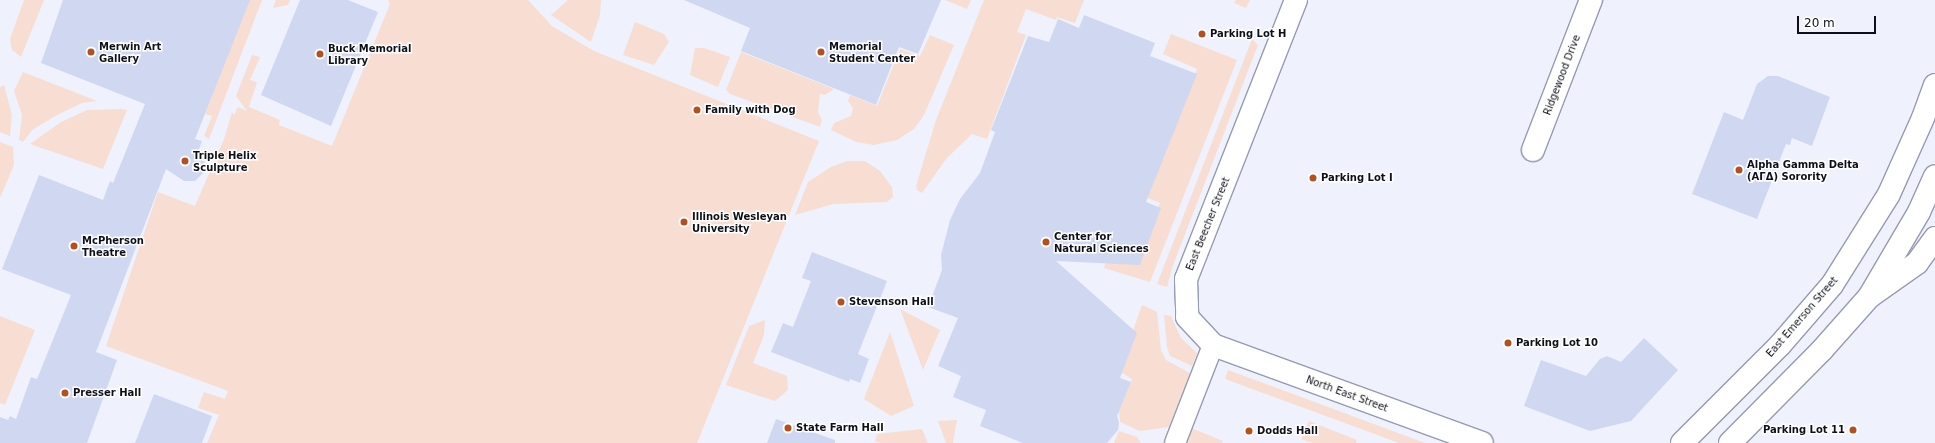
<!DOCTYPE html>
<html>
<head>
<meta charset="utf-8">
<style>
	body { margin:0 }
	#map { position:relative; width:1935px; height:443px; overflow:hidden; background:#eff2fc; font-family:"DejaVu Sans",sans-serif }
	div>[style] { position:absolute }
	.green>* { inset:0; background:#f7ddd2 }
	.building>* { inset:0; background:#d0d7f1 }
	.roads { filter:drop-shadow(1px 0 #959bb3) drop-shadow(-1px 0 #959bb3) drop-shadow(0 1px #959bb3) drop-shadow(0 -1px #959bb3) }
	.pedestrian>* { height:20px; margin:-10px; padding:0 10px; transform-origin:10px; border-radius:10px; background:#fff }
	.minor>* { height:22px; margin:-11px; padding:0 11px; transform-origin:11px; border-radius:11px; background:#fff }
	.secondary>* { height:22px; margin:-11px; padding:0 11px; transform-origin:11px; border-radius:11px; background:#fff }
	.primary>* { height:22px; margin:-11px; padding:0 11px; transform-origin:11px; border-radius:11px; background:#fff }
	.dots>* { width:11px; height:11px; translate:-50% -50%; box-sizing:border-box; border:2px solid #fff; border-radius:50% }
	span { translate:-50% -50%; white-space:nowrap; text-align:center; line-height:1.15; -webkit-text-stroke:3px #fff; paint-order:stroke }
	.poi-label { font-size:10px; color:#0e1019; font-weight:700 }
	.left { translate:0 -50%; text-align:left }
	.right { translate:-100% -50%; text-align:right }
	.street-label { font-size:10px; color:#0e1019 }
	.scale { position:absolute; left:1797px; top:16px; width:79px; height:18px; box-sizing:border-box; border:2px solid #0e1019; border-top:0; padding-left:5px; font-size:12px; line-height:14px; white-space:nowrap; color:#0e1019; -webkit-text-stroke:3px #fff; paint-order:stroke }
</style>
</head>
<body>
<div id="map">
	<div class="green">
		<i style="clip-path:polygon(24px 0,44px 0,21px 57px,12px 50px,10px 39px)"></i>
		<i style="clip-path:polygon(248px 0,262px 0,209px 139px,204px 136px,212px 116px,205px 114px)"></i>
		<i style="clip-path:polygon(276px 0,290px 0,288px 5px,273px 8px)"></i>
		<i style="clip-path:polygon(388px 0,528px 0,552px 26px,594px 51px,819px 141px,697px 443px,207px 443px,219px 415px,198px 408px,204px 392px,225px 399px,228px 391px,106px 346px,158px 192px,195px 206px,224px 139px,232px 112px,234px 115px,238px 107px,247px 111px,236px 96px,252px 55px,260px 57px,250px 80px,257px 82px,249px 107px,280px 120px,279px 125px,332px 146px,390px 4px)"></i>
		<i style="clip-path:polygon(568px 0,601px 0,600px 15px,591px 42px,551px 15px)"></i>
		<i style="clip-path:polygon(945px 0,971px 0,967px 9px)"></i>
		<i style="clip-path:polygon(984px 0,1084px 0,1075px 23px,1057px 17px,1056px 20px,1026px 9px,1017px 32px,1026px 35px,987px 139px,972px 134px,946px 159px,922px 193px,917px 190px,916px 186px,936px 120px)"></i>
		<i style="clip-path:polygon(1236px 0,1250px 0,1246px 8px,1234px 3px)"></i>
		<i style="clip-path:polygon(635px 22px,664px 34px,669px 42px,654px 65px,623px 55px)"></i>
		<i style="clip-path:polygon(1171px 34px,1237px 60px,1150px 282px,1104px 268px,1106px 261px,1137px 263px,1160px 203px,1136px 193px,1150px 190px,1197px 69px,1163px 54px)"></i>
		<i style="clip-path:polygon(930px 35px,954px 45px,924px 115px,914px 129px,897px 140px,874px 145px,856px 142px,831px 130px,834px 123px,851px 116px,853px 108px,848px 101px,850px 95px,877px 106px,900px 49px,920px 56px)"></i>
		<i style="clip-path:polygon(1252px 39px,1258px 45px,1172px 268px,1167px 287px,1157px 284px)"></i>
		<i style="clip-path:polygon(695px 48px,704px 48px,730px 57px,718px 87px,690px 75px)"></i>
		<i style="clip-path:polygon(741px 52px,834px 89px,825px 95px,820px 94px,818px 112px,822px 120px,820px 127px,730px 94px,726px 90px)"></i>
		<i style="clip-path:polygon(23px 72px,97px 101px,82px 103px,57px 115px,32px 130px,23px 142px,19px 140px,22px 115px,14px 91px)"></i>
		<i style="clip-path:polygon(4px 85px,12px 115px,10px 136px,0 132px,0 87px)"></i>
		<i style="clip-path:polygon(121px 109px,127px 110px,103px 169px,30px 144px,61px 122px,87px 110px)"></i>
		<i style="clip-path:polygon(0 142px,13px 147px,14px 165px,0 198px)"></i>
		<i style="clip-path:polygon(847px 161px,865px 161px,880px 171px,892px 187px,893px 197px,887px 202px,833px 204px,795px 215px,808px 182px,831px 167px)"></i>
		<i style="clip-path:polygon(1142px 305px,1157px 312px,1161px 350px,1166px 360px,1190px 373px,1169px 427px,1140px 431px,1120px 422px,1119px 411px,1132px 379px,1119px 371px)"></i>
		<i style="clip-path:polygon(900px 309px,940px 330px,923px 370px)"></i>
		<i style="clip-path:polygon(1164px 315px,1171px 316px,1181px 338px,1197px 353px,1192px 366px,1170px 356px,1167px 347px)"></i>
		<i style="clip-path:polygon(0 316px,35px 330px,5px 405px,0 403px)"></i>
		<i style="clip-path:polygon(765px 320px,764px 335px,753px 363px,787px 376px,788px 390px,775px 401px,726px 385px,749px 326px)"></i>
		<i style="clip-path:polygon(890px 332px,914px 406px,891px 416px,864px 399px)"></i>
		<i style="clip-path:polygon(1228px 370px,1425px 443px,1399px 443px,1225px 379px)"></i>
		<i style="clip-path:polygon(957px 420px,953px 443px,946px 443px,938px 421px)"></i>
		<i style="clip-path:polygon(1309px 421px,1357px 440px,1356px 443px,1313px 443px,1301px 439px)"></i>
		<i style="clip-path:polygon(1191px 428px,1223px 441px,1222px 443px,1185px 443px)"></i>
		<i style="clip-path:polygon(922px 429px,928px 443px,881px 443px,875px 441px,877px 434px)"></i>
		<i style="clip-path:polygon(1119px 431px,1137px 437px,1141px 443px,1114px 443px)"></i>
	</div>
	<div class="building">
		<i style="clip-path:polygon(63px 0,250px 0,195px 139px,202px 141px,199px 149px,204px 156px,205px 171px,195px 181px,184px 181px,166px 169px,96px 352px,117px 360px,87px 443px,0 443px,0 417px,8px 420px,10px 416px,16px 419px,31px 377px,37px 379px,71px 295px,2px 269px,39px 175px,103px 200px,110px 181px,113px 183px,145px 104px,41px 63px)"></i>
		<i style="clip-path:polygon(300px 0,348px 0,378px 12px,331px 126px,261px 95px)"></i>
		<i style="clip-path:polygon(684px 0,941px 0,918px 54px,899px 47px,876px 105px,741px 51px,750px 28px)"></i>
		<i style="clip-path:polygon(1084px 15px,1155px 43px,1150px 56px,1197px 74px,1146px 202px,1161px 208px,1140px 265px,1056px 261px,1137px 333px,1120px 378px,1131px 382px,1117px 416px,1119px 423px,1118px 430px,1107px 443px,1023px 443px,980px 426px,986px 410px,953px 397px,961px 376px,938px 366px,958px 318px,928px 307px,942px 270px,941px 255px,950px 220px,960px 199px,980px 173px,995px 132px,991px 130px,1028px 36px,1049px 42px,1058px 19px,1079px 28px)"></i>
		<i style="clip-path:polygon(1768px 76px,1778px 76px,1830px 97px,1812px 146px,1792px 138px,1790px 145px,1786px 144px,1757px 219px,1692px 194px,1724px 112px,1743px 120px,1757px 84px)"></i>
		<i style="clip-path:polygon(812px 252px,887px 281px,858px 354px,869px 359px,860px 383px,850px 379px,849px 382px,771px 352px,783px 323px,793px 327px,811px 281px,802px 278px)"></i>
		<i style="clip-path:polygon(1644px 338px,1678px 370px,1631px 421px,1590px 431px,1524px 406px,1541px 360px,1586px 376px,1600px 359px,1607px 356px,1621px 362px)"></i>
		<i style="clip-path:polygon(154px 394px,212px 416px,202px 443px,135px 443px)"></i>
		<i style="clip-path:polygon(776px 419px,835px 440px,835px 443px,767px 443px)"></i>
	</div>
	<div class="roads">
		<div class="pedestrian">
			<i style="left:1175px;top:443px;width:105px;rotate:-68.8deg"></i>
		</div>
		<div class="minor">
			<i style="left:1296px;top:0;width:300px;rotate:111.5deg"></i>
			<i style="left:1186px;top:279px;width:38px;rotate:88deg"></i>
			<i style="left:1187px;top:317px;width:38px;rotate:47deg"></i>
			<i style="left:1213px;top:345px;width:286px;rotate:20deg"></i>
			<i style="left:1533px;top:150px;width:161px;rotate:-68.9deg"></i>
		</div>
		<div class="secondary">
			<i style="left:1682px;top:443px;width:139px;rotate:-45deg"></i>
			<i style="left:1780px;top:345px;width:79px;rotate:-49.1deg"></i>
			<i style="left:1832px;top:285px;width:107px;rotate:-57.9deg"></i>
			<i style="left:1889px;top:194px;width:83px;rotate:-65.9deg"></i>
			<i style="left:1923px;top:118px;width:35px;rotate:-70deg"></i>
			<i style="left:1730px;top:443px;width:131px;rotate:-45.3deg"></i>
			<i style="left:1822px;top:350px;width:71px;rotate:-48.4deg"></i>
			<i style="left:1869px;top:297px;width:99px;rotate:-59.5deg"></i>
			<i style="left:1919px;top:212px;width:39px;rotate:-66deg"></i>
		</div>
		<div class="primary">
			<i style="left:1869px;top:297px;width:59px;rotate:-35.3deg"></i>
			<i style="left:1917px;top:263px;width:31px;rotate:-54deg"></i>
		</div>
	</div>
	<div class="dots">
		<i style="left:1202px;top:34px;background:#b4501c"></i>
		<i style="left:91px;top:52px;background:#b4501c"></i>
		<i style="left:821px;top:52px;background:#b4501c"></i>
		<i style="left:320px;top:54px;background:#b4501c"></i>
		<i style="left:697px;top:110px;background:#b4501c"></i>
		<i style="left:185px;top:161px;background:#b4501c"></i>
		<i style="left:1739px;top:170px;background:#b4501c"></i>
		<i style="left:1313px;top:178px;background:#b4501c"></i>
		<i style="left:684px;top:222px;background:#b4501c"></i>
		<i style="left:1046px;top:242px;background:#b4501c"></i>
		<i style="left:74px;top:246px;background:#b4501c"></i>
		<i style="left:841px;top:302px;background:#b4501c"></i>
		<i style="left:1508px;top:343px;background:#b4501c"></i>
		<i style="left:65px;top:393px;background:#b4501c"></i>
		<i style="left:788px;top:428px;background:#b4501c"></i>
		<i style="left:1853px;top:430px;background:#b4501c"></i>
		<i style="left:1249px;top:431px;background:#b4501c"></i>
	</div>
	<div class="poi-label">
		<span class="left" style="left:1210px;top:34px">Parking Lot H</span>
		<span class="left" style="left:99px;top:52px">Merwin Art<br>Gallery</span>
		<span class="left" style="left:829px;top:52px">Memorial<br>Student Center</span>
		<span class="left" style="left:328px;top:54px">Buck Memorial<br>Library</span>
		<span class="left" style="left:705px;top:110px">Family with Dog</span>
		<span class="left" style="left:193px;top:161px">Triple Helix<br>Sculpture</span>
		<span class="left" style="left:1747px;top:170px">Alpha Gamma Delta<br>(ΑΓΔ) Sorority</span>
		<span class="left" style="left:1321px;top:178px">Parking Lot I</span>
		<span class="left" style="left:692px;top:222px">Illinois Wesleyan<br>University</span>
		<span class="left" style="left:1054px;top:242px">Center for<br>Natural Sciences</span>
		<span class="left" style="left:82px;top:246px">McPherson<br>Theatre</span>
		<span class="left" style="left:849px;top:302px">Stevenson Hall</span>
		<span class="left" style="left:1516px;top:343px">Parking Lot 10</span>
		<span class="left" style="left:73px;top:393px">Presser Hall</span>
		<span class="left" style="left:796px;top:428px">State Farm Hall</span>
		<span class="right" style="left:1845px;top:430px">Parking Lot 11</span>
		<span class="left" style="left:1257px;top:431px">Dodds Hall</span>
	</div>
	<div class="street-label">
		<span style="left:1562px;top:75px;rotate:-69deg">Ridgewood Drive</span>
		<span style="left:1208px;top:224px;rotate:-68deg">East Beecher Street</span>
		<span style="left:1802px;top:317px;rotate:-49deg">East Emerson Street</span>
		<span style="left:1347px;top:394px;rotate:20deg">North East Street</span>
	</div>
	<div class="scale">20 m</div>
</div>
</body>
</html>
